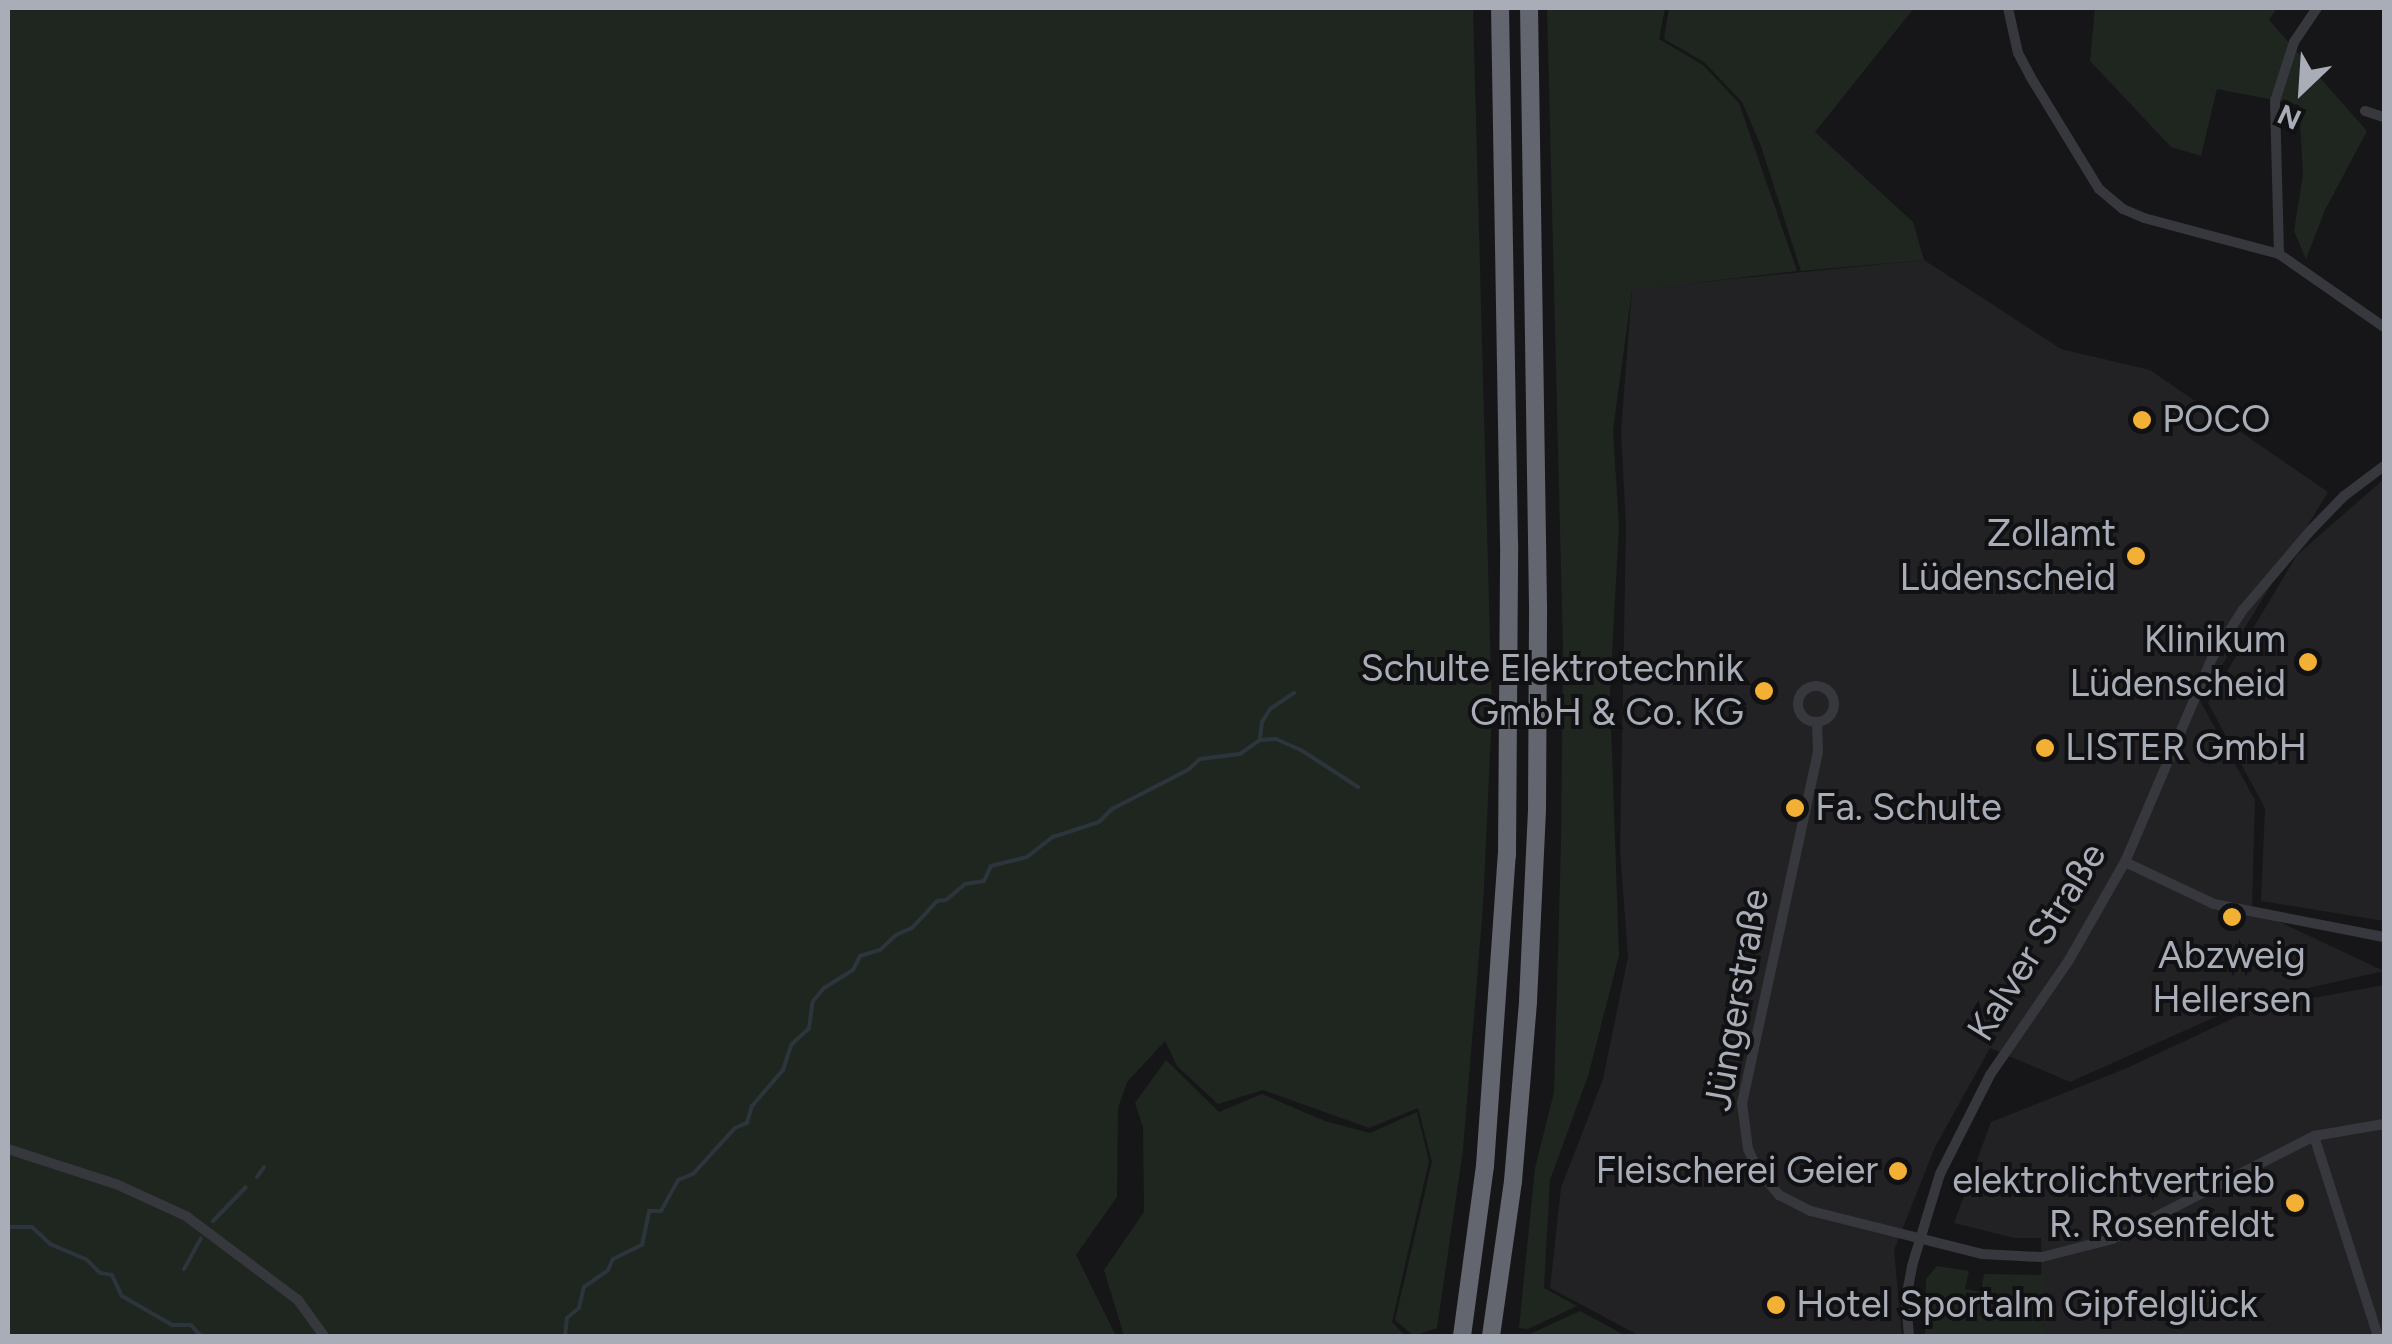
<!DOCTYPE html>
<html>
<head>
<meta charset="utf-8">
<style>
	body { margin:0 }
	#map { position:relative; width:2392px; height:1344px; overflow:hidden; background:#161618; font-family:Figtree,sans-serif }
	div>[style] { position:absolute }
	.built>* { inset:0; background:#222225 }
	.green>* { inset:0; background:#1e261f }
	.stream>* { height:4px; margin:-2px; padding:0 2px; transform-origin:2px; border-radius:2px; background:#2c353c }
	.minor>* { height:10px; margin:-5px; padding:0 5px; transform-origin:5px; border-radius:5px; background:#37383d }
	.minor>.ring { margin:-5px; padding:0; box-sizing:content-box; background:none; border:10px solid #37383d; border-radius:50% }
	.motorway>* { height:18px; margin:-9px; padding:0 9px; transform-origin:9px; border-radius:9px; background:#63666e }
	.dots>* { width:28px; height:28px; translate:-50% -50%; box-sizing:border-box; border:5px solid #111113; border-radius:50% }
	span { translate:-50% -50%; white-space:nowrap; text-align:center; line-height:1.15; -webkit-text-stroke:8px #111113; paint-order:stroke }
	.poi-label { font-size:38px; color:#a8adb8 }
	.left { translate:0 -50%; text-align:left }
	.right { translate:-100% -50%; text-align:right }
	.street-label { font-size:38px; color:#a8adb8 }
	.frame { position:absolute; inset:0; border:10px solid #a8adb8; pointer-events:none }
	.north { position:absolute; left:2252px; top:40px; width:100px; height:100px; -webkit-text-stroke:8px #111113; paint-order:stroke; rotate:205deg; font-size:28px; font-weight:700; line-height:40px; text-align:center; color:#a8adb8 }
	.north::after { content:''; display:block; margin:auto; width:35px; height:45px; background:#a8adb8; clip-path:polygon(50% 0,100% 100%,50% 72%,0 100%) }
</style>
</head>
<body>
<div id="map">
	<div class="built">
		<i style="clip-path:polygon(1924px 260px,2061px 349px,2150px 370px,2328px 492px,2200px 701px,2255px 800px,2252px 909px,2384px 971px,2251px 1001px,2070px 1082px,1990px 1048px,1935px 1147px,1894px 1250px,1902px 1336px,1640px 1336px,1550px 1288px,1561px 1188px,1603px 1079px,1628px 957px,1620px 850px,1626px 526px,1621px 431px,1632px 289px)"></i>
		<i style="clip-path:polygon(2384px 479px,2384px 921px,2261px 901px,2265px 808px,2208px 703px,2297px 555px)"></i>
		<i style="clip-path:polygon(2384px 985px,2384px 1336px,2042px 1336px,2041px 1238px,2014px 1238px,1954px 1223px,1991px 1122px,2127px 1068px,2253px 1009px)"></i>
	</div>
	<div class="green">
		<i style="clip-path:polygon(8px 8px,1473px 8px,1492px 712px,1483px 907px,1463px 1150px,1437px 1328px,1414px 1336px,1395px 1320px,1432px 1162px,1418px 1108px,1369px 1128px,1263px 1090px,1218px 1104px,1177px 1066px,1165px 1041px,1127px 1082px,1118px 1108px,1117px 1197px,1076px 1255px,1116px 1336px,8px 1336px)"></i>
		<i style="clip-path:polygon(1547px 8px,1665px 8px,1659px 39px,1703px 65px,1739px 103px,1797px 271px,1632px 290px,1613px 430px,1619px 526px,1610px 692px,1619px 955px,1589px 1073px,1550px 1180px,1544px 1288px,1577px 1306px,1528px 1329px,1519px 1328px,1535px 1168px,1554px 1092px,1561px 845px,1563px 649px)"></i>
		<i style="clip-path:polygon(1669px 8px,1914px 8px,1815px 132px,1913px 222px,1924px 260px,1801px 271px,1761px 146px,1742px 102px,1704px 62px,1664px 39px)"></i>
		<i style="clip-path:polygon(2095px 8px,2277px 8px,2269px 20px,2367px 131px,2325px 210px,2306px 259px,2294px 231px,2303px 174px,2299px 105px,2217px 89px,2201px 156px,2171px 147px,2090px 61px)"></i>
		<i style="clip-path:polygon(1166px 1060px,1219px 1112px,1262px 1094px,1325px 1121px,1370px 1133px,1417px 1112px,1429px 1161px,1392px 1322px,1405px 1336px,1124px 1336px,1104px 1270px,1144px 1212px,1143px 1127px,1135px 1103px)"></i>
		<i style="clip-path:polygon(1937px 1266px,1969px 1271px,1965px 1289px,1981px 1292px,1984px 1274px,2043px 1275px,2043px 1336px,1925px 1336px,1926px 1279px)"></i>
		<i style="clip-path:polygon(1580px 1311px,1626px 1336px,1513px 1336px,1530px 1334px)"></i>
	</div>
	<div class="stream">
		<i style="left:1260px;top:738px;width:16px;rotate:-83deg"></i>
		<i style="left:1262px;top:722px;width:15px;rotate:-58deg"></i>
		<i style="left:1270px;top:709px;width:29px;rotate:-34deg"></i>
		<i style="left:257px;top:1177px;width:12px;rotate:-55deg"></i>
		<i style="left:213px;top:1221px;width:47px;rotate:-45.9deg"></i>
		<i style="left:8px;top:1227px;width:24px"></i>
		<i style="left:32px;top:1227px;width:25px;rotate:43deg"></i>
		<i style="left:50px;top:1244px;width:39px;rotate:23deg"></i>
		<i style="left:86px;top:1259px;width:20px;rotate:45deg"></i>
		<i style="left:100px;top:1273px;width:12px;rotate:9deg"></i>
		<i style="left:112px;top:1275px;width:23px;rotate:65deg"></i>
		<i style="left:122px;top:1296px;width:58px;rotate:30.1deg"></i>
		<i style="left:172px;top:1325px;width:19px"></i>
		<i style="left:191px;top:1325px;width:15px;rotate:48deg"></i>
		<i style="left:184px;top:1269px;width:35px;rotate:-61deg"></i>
		<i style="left:565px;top:1336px;width:18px;rotate:-84deg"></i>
		<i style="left:567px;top:1318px;width:16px;rotate:-40deg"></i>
		<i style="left:579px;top:1308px;width:22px;rotate:-77deg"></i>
		<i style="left:584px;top:1287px;width:29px;rotate:-35deg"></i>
		<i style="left:608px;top:1270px;width:12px;rotate:-66deg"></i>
		<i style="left:613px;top:1259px;width:32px;rotate:-26deg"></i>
		<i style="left:642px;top:1245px;width:35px;rotate:-78deg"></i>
		<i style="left:649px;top:1211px;width:12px"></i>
		<i style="left:661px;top:1211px;width:35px;rotate:-61deg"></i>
		<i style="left:678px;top:1180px;width:16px;rotate:-22deg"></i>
		<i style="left:693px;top:1174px;width:62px;rotate:-47.6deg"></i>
		<i style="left:735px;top:1128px;width:13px;rotate:-23deg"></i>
		<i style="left:747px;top:1123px;width:18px;rotate:-74deg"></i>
		<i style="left:752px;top:1106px;width:48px;rotate:-49.3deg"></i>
		<i style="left:783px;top:1070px;width:26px;rotate:-72deg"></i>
		<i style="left:791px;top:1045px;width:25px;rotate:-43deg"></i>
		<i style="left:809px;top:1028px;width:27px;rotate:-82deg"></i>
		<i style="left:813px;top:1001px;width:17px;rotate:-50deg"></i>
		<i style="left:824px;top:988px;width:34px;rotate:-32deg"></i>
		<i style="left:853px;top:970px;width:16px;rotate:-63deg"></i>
		<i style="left:860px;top:956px;width:21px;rotate:-17deg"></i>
		<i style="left:880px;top:950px;width:22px;rotate:-43deg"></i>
		<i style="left:896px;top:935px;width:17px;rotate:-24deg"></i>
		<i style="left:912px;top:928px;width:37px;rotate:-47deg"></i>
		<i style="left:937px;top:901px;width:9px;rotate:-6deg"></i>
		<i style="left:946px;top:900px;width:25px;rotate:-40deg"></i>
		<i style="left:965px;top:884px;width:19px;rotate:-9deg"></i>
		<i style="left:984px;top:881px;width:17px;rotate:-65deg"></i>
		<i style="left:991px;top:866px;width:37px;rotate:-14deg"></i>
		<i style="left:1027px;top:857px;width:33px;rotate:-38deg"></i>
		<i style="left:1053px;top:837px;width:48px;rotate:-18.1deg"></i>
		<i style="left:1099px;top:822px;width:18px;rotate:-45deg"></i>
		<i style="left:1112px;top:809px;width:85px;rotate:-27.2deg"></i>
		<i style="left:1188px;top:770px;width:16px;rotate:-43deg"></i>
		<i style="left:1200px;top:759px;width:40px;rotate:-7.1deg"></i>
		<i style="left:1240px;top:754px;width:24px;rotate:-35deg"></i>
		<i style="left:1260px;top:740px;width:16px;rotate:-4deg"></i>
		<i style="left:1276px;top:739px;width:27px;rotate:24deg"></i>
		<i style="left:1301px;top:750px;width:68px;rotate:33deg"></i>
	</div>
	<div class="minor">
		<i style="left:2008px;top:8px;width:46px;rotate:77.5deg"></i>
		<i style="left:2018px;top:53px;width:26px;rotate:62deg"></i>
		<i style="left:2030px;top:76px;width:132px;rotate:58.6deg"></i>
		<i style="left:2099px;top:189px;width:31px;rotate:40deg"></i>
		<i style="left:2123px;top:209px;width:23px;rotate:23deg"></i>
		<i style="left:2144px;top:218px;width:140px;rotate:14.9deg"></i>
		<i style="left:2279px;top:254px;width:128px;rotate:34.8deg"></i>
		<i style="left:2365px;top:111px;width:20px;rotate:18deg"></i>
		<i style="left:2279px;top:254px;width:153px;rotate:-91.5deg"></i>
		<i style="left:2275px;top:101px;width:62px;rotate:-72.1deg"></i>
		<i style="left:2294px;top:42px;width:41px;rotate:-55.9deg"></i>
		<i class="ring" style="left:1798px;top:686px;width:26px;height:26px"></i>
		<i style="left:1817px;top:723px;width:29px;rotate:88deg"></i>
		<i style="left:1818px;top:752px;width:359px;rotate:102.2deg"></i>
		<i style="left:1742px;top:1103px;width:46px;rotate:82.6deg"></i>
		<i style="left:1748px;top:1149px;width:23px;rotate:65deg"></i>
		<i style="left:1758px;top:1170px;width:33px;rotate:50deg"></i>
		<i style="left:1779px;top:1195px;width:36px;rotate:27deg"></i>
		<i style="left:1811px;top:1211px;width:176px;rotate:14.1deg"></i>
		<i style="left:1982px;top:1254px;width:60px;rotate:2.9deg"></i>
		<i style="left:2042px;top:1257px;width:72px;rotate:-14.4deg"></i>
		<i style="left:2112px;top:1239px;width:227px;rotate:-27deg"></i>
		<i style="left:2314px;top:1136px;width:71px;rotate:-9.7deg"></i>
		<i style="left:2125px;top:862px;width:98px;rotate:25.3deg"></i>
		<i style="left:2214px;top:904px;width:173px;rotate:11deg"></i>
		<i style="left:2314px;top:1136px;width:210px;rotate:72.3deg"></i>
		<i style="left:8px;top:1149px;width:114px;rotate:18deg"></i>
		<i style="left:116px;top:1184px;width:77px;rotate:24.6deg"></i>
		<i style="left:186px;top:1216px;width:140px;rotate:36.9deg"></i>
		<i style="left:298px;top:1300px;width:44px;rotate:54.2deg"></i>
		<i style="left:1909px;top:1336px;width:38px;rotate:-95deg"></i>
		<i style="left:1906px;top:1298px;width:33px;rotate:-79deg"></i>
		<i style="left:1912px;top:1266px;width:96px;rotate:-73.1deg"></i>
		<i style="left:1940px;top:1174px;width:111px;rotate:-63.2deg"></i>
		<i style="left:1990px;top:1075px;width:140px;rotate:-55.5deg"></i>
		<i style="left:2069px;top:960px;width:113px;rotate:-60.3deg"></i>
		<i style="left:2125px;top:862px;width:222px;rotate:-66.9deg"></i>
		<i style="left:2212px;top:658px;width:56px;rotate:-57.4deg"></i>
		<i style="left:2242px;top:611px;width:106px;rotate:-49.6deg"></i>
		<i style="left:2311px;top:530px;width:47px;rotate:-45.9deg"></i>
		<i style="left:2344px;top:496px;width:50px;rotate:-36.9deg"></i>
	</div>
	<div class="motorway">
		<i style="left:1462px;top:1336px;width:172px;rotate:-82.3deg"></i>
		<i style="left:1485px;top:1166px;width:312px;rotate:-86deg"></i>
		<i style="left:1507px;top:855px;width:311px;rotate:-89.6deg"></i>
		<i style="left:1509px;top:544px;width:536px;rotate:-90.96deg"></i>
		<i style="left:1491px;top:1336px;width:157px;rotate:-81.9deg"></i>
		<i style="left:1513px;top:1181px;width:181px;rotate:-85.2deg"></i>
		<i style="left:1528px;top:1001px;width:192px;rotate:-87.3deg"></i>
		<i style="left:1537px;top:809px;width:203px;rotate:-89.7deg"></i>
		<i style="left:1538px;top:606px;width:598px;rotate:-90.86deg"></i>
	</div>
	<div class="dots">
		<i style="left:2142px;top:420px;background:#f2b134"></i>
		<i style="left:2136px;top:556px;background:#f2b134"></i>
		<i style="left:2308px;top:662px;background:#f2b134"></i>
		<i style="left:1764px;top:691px;background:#f2b134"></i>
		<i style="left:2045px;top:748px;background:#f2b134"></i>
		<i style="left:1795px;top:808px;background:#f2b134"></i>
		<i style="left:2232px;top:917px;background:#f2b134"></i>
		<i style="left:1898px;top:1171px;background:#f2b134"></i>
		<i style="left:2295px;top:1203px;background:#f2b134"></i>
		<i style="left:1776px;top:1305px;background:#f2b134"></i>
	</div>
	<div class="poi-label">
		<span class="left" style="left:2162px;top:420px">POCO</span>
		<span class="right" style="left:2116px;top:556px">Zollamt<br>Lüdenscheid</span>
		<span class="right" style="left:2286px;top:662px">Klinikum<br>Lüdenscheid</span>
		<span class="right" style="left:1744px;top:691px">Schulte Elektrotechnik<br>GmbH &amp; Co. KG</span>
		<span class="left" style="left:2065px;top:748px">LISTER GmbH</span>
		<span class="left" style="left:1815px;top:808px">Fa. Schulte</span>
		<span style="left:2232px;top:978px">Abzweig<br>Hellersen</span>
		<span class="right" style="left:1878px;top:1171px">Fleischerei Geier</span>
		<span class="right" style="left:2275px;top:1203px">elektrolichtvertrieb<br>R. Rosenfeldt</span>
		<span class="left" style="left:1796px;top:1305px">Hotel Sportalm Gipfelglück</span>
	</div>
	<div class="street-label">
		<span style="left:2037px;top:942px;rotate:-58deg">Kalver Straße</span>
		<span style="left:1737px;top:1000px;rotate:-80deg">Jüngerstraße</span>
	</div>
	<div class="frame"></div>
	<div class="north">N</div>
</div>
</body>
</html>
